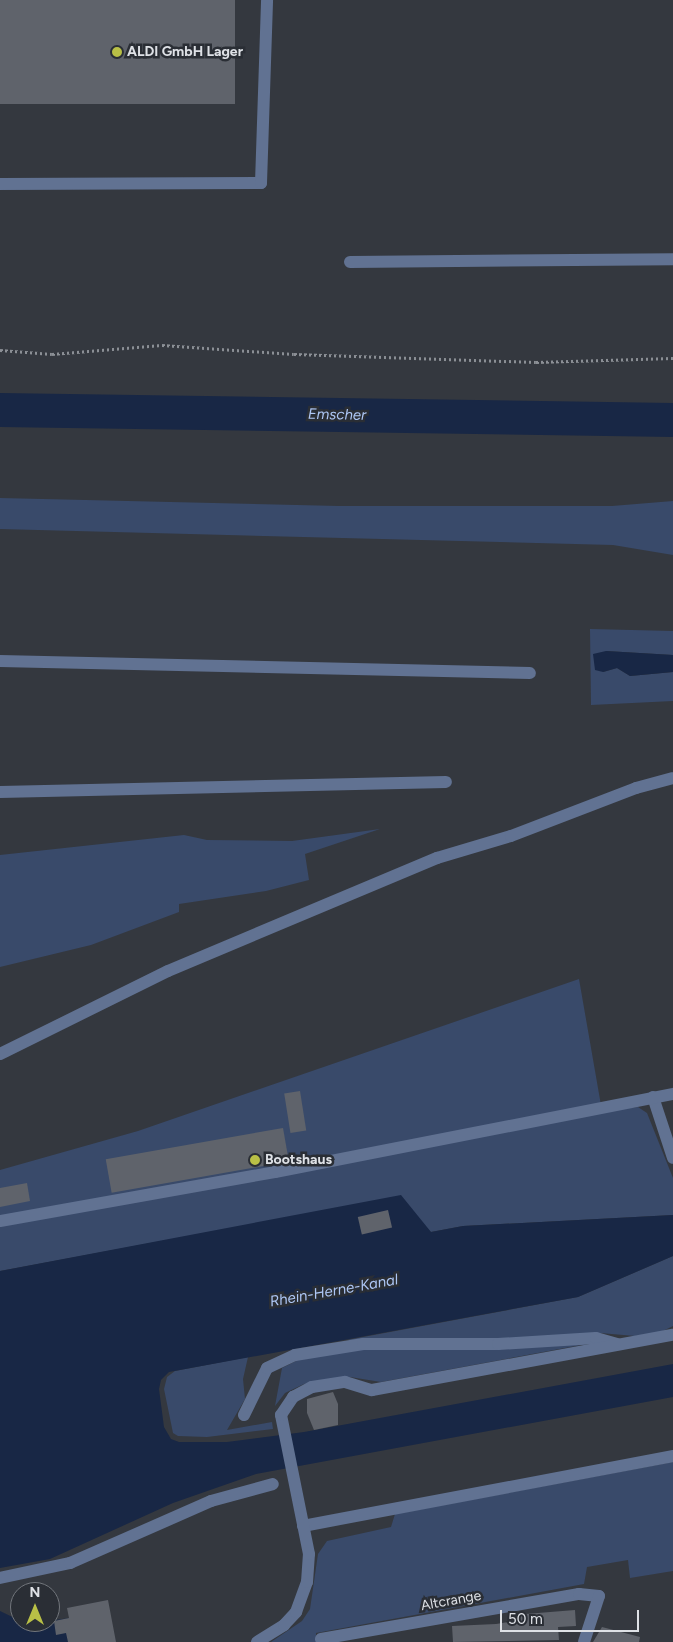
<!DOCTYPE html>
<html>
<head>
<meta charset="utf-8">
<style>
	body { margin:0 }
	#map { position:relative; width:673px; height:1642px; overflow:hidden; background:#34383f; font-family:Figtree,sans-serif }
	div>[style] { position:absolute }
	.green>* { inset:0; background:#394a6a }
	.water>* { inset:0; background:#182745 }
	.river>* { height:34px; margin:-17px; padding:0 17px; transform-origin:17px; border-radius:17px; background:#182745 }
	.building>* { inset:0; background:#5f636b; transform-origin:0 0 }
	.path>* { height:3px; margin-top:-1.5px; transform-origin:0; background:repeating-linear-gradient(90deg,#8b8f95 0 2.5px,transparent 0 5px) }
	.minor>* { height:12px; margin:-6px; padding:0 6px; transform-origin:6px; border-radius:6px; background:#617292 }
	.dots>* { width:14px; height:14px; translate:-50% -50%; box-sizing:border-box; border:2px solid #2a2e35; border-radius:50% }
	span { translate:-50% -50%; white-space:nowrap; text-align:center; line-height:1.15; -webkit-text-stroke:5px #2a2e35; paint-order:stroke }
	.poi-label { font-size:14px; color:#dee1e6; font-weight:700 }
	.left { translate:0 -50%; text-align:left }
	.street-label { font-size:14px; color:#dee1e6 }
	.water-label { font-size:15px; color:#aec7f5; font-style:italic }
	.north { position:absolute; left:10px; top:1582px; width:50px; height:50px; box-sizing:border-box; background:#2a2e35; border:1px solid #72767c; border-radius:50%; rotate:0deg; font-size:14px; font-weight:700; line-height:20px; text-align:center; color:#dee1e6 }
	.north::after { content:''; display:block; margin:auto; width:18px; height:22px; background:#b9c046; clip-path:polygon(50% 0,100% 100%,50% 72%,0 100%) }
	.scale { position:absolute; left:500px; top:1610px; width:139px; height:22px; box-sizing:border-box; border:2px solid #dee1e6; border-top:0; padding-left:6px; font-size:15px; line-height:18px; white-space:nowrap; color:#dee1e6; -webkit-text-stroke:4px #2a2e35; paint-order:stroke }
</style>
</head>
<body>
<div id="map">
	<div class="green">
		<i style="clip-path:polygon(0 498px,339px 506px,612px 506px,673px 501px,673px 555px,613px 545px,0 529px)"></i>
		<i style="clip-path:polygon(590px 629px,673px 631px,673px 655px,606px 651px,603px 672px,617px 668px,630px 676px,673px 672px,673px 701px,591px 705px)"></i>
		<i style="clip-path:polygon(380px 829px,305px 854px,309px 880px,266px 891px,179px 904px,179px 912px,91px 945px,0 967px,0 855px,184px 835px,207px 840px,292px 841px)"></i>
		<i style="clip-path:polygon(579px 979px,602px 1111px,638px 1107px,647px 1113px,673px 1178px,673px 1215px,463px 1226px,431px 1232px,382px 1200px,0 1271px,0 1170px,138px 1131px)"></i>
		<i style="clip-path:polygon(673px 1256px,673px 1326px,661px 1332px,635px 1336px,600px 1333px,500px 1340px,347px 1340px,578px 1297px)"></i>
		<i style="clip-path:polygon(592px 1343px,381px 1382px,350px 1377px,304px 1384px,285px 1393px,275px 1406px,282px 1368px,298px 1360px,362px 1347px)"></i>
		<i style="clip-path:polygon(248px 1357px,243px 1379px,245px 1399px,227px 1430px,272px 1422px,273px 1429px,207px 1437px,178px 1436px,173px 1433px,164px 1389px,167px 1377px,175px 1371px)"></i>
		<i style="clip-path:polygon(673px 1462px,673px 1571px,630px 1578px,628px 1560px,587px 1567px,584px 1584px,316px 1633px,316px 1642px,271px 1642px,302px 1621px,310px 1609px,318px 1554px,327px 1541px,391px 1527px,395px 1514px)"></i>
	</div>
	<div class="water">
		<i style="clip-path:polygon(606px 651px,673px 655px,673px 672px,630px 676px,617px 668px,603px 672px,595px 670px,593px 654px)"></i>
		<i style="clip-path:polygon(401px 1195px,431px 1232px,463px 1226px,673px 1215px,673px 1256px,578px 1297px,169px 1372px,161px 1380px,159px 1389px,164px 1427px,171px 1439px,179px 1442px,227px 1442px,304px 1432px,673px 1364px,673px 1397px,256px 1474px,173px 1503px,50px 1559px,0 1568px,0 1271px)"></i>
		<i style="clip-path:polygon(0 1611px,27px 1624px,69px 1618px,73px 1642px,0 1642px)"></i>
	</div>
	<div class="river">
		<i style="left:0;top:410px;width:673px;rotate:0.85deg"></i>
	</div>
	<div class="building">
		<i style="left:0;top:0;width:235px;height:104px"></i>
		<i style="left:300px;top:1091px;width:40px;height:16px;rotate:81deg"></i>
		<i style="left:283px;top:1128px;width:34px;height:180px;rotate:80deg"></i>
		<i style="clip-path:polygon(27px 1183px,30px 1201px,0 1207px,0 1188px)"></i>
		<i style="left:388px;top:1210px;width:18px;height:31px;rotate:77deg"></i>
		<i style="clip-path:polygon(333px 1392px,338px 1404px,338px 1425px,314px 1430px,307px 1413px,307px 1399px)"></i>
		<i style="clip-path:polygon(108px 1600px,116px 1642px,68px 1642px,66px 1633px,56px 1635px,54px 1621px,69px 1618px,67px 1608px)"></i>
		<i style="clip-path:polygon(575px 1610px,576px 1626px,558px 1627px,559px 1640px,453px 1642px,452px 1626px,496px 1624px,514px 1621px,513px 1615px)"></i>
		<i style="clip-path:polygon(602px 1627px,640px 1637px,639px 1642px,593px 1642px)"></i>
	</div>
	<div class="path">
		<i style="left:0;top:350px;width:52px;rotate:4.4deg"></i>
		<i style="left:52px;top:354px;width:110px;rotate:-4.7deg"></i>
		<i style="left:162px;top:345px;width:132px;rotate:3.9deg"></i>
		<i style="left:294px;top:354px;width:242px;rotate:1.9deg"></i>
		<i style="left:536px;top:362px;width:137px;rotate:-1.7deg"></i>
	</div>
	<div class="minor">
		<i style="left:0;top:184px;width:261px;rotate:-0.2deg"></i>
		<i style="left:261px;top:183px;width:183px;rotate:-88.1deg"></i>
		<i style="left:350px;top:262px;width:323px;rotate:-0.5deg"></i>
		<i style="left:0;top:661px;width:530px;rotate:1.3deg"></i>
		<i style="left:0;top:792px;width:446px;rotate:-1.3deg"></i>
		<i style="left:0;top:1054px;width:187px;rotate:-26.3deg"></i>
		<i style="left:168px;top:971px;width:292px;rotate:-22.8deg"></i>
		<i style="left:437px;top:858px;width:77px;rotate:-16.6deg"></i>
		<i style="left:511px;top:836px;width:134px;rotate:-21deg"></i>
		<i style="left:636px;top:788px;width:38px;rotate:-15deg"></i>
		<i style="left:653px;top:1097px;width:64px;rotate:71.8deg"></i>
		<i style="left:0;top:1221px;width:279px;rotate:-10.1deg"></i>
		<i style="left:275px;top:1172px;width:406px;rotate:-11.1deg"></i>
		<i style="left:244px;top:1415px;width:52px;rotate:-63.9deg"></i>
		<i style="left:267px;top:1368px;width:31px;rotate:-25deg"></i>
		<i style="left:295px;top:1355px;width:69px;rotate:-9.2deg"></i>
		<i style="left:363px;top:1344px;width:135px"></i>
		<i style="left:498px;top:1344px;width:98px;rotate:-3.5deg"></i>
		<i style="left:596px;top:1338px;width:22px;rotate:16deg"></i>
		<i style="left:303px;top:1526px;width:377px;rotate:-10.7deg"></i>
		<i style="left:0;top:1578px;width:72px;rotate:-12.1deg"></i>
		<i style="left:70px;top:1563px;width:154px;rotate:-23.7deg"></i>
		<i style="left:211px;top:1501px;width:64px;rotate:-15.3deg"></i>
		<i style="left:321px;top:1639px;width:262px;rotate:-9.9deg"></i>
		<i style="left:579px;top:1594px;width:20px;rotate:6deg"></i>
		<i style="left:599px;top:1596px;width:48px;rotate:108.1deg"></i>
		<i style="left:257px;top:1642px;width:32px;rotate:-32deg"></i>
		<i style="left:284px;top:1625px;width:18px;rotate:-47deg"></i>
		<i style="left:296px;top:1612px;width:32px;rotate:-70deg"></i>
		<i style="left:307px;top:1582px;width:28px;rotate:-86deg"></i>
		<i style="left:309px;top:1554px;width:142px;rotate:-101.4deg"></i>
		<i style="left:281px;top:1415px;width:22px;rotate:-56deg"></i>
		<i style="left:293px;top:1397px;width:21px;rotate:-28deg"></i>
		<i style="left:312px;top:1387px;width:33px;rotate:-9deg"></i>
		<i style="left:345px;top:1382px;width:28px;rotate:17deg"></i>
		<i style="left:372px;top:1390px;width:306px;rotate:-10.4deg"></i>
	</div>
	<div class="dots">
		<i style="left:117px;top:52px;background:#b9c046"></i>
		<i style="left:255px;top:1160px;background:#b9c046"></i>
	</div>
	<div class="poi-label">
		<span class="left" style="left:127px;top:52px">ALDI GmbH Lager</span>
		<span class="left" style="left:265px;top:1160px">Bootshaus</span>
	</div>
	<div class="street-label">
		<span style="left:451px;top:1601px;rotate:-10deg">Altcrange</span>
	</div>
	<div class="water-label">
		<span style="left:337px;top:415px;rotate:1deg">Emscher</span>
		<span style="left:334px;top:1291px;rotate:-10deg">Rhein-Herne-Kanal</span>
	</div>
	<div class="north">N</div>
	<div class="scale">50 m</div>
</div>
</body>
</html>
